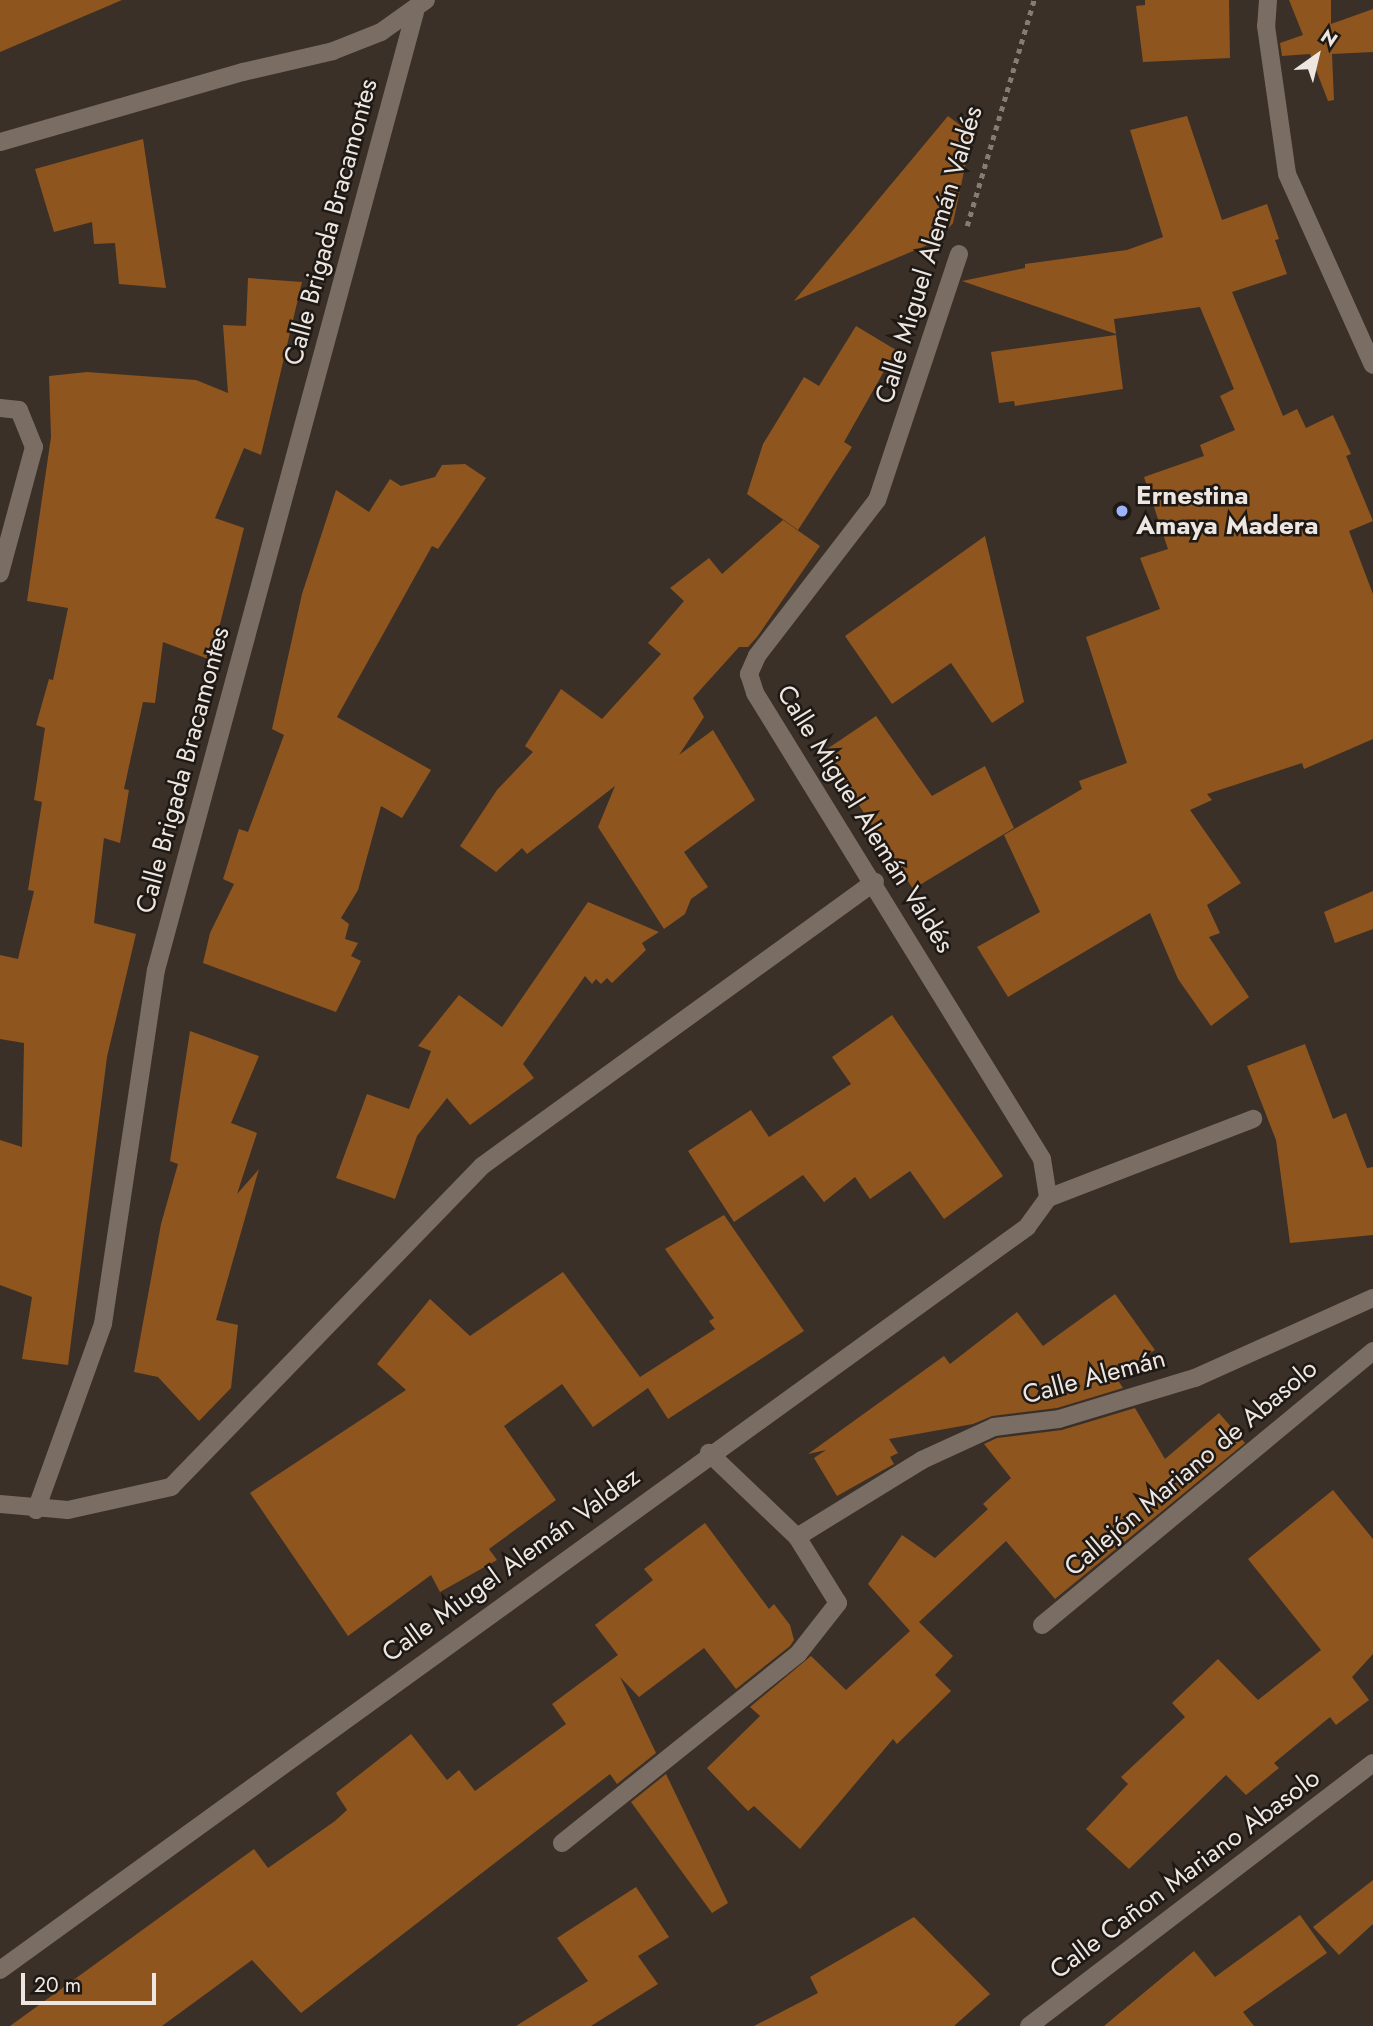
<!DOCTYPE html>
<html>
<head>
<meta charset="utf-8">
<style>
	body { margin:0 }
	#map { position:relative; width:1373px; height:2026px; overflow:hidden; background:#3b3028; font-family:Jost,sans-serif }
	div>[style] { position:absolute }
	.building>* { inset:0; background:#8e551e }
	.path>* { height:4.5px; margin-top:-2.25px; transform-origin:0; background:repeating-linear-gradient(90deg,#857c75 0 5px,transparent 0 10px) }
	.minor>* { height:18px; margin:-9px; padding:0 9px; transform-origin:9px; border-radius:9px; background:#7a6e64 }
	.dots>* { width:19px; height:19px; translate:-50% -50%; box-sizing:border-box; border:4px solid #1e1915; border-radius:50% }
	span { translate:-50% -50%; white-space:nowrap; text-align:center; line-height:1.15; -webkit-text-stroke:5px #1e1915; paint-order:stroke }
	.street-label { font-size:26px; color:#ede6e1 }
	.poi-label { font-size:26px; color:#ede6e1; font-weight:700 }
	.left { translate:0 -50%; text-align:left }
	.north { position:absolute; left:1282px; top:21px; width:70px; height:70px; -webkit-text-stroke:5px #1e1915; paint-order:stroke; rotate:34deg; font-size:19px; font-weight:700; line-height:28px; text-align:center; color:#ede6e1 }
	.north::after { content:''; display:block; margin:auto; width:24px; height:32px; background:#ede6e1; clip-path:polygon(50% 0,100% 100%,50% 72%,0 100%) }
	.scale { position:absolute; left:21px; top:1973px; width:135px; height:32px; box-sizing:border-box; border:4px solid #ede6e1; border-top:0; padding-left:9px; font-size:21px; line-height:24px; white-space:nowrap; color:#ede6e1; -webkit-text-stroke:5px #1e1915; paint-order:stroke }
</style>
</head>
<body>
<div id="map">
	<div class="building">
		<i style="clip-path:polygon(0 0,122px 0,0 52px)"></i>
		<i style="clip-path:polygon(1145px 0,1229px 0,1230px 58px,1143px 62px,1136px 6px,1145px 5px)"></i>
		<i style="clip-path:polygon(1289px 0,1331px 0,1331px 24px,1373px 9px,1373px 52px,1332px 54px,1334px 100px,1328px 101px,1310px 54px,1282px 56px,1280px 43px,1303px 35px)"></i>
		<i style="clip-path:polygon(948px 116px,972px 134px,953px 223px,937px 241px,794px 301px)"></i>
		<i style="clip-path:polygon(1187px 116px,1222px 220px,1267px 204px,1279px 239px,1275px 240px,1287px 274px,1232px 292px,1283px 416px,1297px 409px,1306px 428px,1333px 415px,1351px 454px,1346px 456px,1373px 521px,1349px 531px,1373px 594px,1373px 739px,1304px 769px,1302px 763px,1207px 794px,1212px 800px,1190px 810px,1241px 883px,1207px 905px,1220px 933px,1209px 937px,1249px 997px,1211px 1026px,1178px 979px,1150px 913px,1008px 997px,977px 947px,1040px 912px,1004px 835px,1082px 789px,1079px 781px,1127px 763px,1086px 637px,1160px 609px,1140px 558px,1168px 549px,1144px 477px,1204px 456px,1200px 445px,1235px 430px,1220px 396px,1234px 389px,1200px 307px,1114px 319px,1116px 334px,962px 281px,1025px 268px,1025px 264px,1127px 250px,1163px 237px,1130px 130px)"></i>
		<i style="clip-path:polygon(143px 139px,150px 186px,166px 288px,119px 284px,115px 243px,94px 244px,92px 222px,54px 232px,35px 169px)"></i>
		<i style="clip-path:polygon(248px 278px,302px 282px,261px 455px,244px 448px,215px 518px,244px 528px,211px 660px,163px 642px,155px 703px,143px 702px,124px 789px,129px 790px,120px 843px,104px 838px,94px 923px,136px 934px,107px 1057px,68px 1365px,22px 1359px,32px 1297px,0 1285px,0 1140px,22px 1147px,24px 1043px,0 1039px,0 955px,18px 959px,34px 891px,28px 890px,42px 802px,34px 800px,45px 728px,36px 725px,49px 679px,53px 680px,68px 608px,27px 601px,51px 437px,49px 376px,87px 372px,196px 380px,228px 393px,223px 325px,246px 326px)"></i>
		<i style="clip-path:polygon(856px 326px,896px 350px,844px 442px,852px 447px,798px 530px,747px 494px,763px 444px,804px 377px,819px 386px)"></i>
		<i style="clip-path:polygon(1116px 335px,1123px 389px,1015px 406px,1014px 401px,999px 403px,991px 352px)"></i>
		<i style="clip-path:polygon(465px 464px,486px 478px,438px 549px,432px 546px,337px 717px,431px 770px,402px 818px,381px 806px,358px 890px,341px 918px,349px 924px,345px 939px,358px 943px,351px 956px,361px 961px,336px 1012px,203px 963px,210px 933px,234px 884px,223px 879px,239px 829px,248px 832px,284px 735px,272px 729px,302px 594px,336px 490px,369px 512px,390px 479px,401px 486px,435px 477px,442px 465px)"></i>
		<i style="clip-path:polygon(783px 520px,820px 546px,757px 637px,748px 647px,739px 647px,693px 698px,704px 717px,679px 755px,713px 730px,755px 800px,684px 852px,708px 887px,691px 899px,685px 914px,664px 929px,598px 827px,615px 786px,527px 854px,522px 848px,496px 872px,460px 846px,497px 790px,533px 752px,525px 746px,561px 689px,602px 719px,661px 654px,648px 643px,684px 601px,670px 588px,709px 558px,722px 574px)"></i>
		<i style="clip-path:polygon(985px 536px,1024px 702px,992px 723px,951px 663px,892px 704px,845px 636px)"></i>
		<i style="clip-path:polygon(876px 716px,932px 796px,985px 766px,1014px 828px,913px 889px,824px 751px)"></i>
		<i style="clip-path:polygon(1373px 891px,1373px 929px,1335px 943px,1324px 912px)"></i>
		<i style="clip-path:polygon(588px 902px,659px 932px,642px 943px,646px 950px,612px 983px,607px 978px,601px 984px,596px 979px,592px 984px,585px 976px,523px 1064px,534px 1078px,470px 1125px,447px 1098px,417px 1136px,395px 1199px,336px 1178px,367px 1094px,409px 1109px,431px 1051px,418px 1046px,459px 995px,502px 1027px)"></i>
		<i style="clip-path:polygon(892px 1015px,1003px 1176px,944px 1219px,910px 1171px,870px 1199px,855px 1177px,824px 1202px,803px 1175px,734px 1222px,688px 1151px,751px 1110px,769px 1137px,851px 1084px,832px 1057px)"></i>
		<i style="clip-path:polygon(190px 1031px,259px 1056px,231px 1123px,257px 1133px,237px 1194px,259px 1169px,216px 1320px,238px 1325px,231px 1388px,199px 1421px,158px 1377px,134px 1372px,161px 1224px,178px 1164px,170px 1161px)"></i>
		<i style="clip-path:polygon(1305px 1044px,1333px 1119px,1346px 1113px,1367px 1168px,1373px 1167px,1373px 1235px,1290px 1243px,1276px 1140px,1247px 1066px)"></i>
		<i style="clip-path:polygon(724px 1215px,804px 1331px,668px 1419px,648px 1388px,593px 1427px,562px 1384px,504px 1426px,556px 1500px,489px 1549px,497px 1560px,440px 1592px,431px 1575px,348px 1636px,250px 1493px,406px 1390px,377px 1364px,430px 1299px,470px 1336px,563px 1272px,640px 1377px,715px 1329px,709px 1321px,714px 1318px,665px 1249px)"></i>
		<i style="clip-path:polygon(1115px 1294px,1155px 1350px,1115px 1376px,1123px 1388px,1057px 1408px,992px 1416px,973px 1424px,889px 1439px,898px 1453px,890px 1457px,894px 1464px,837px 1496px,814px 1458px,826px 1450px,808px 1454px,944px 1356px,950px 1364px,1017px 1312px,1043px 1346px)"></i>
		<i style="clip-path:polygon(1135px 1408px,1165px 1459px,1219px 1413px,1245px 1443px,1055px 1599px,1006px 1541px,919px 1622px,953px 1656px,935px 1675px,951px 1691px,897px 1744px,893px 1739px,800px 1849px,754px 1806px,748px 1811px,707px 1768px,760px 1716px,750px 1707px,811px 1656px,846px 1690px,910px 1631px,868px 1584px,902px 1535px,935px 1558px,988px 1509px,983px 1504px,1011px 1478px,984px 1444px,997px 1438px,1062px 1430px)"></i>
		<i style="clip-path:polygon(1333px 1490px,1373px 1539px,1373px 1654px,1352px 1677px,1369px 1700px,1336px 1725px,1330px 1717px,1274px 1763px,1279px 1768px,1246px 1795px,1226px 1775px,1129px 1869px,1086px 1829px,1128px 1784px,1121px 1777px,1185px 1717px,1172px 1703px,1218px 1659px,1258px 1700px,1321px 1650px,1248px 1559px)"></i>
		<i style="clip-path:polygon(705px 1523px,769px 1609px,774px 1604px,790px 1625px,794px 1640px,790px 1646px,736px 1689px,704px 1648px,639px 1697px,620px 1677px,656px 1753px,617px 1784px,610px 1774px,301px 2013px,252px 1960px,162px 2026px,10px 2026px,254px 1849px,268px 1868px,335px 1821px,347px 1810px,336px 1793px,411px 1734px,447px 1780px,459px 1770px,475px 1791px,566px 1724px,552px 1704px,618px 1655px,595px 1625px,653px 1580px,644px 1569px)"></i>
		<i style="clip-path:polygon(666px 1774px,728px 1903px,712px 1913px,631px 1802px)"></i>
		<i style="clip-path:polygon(1373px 1880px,1373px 1924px,1339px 1955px,1313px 1927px)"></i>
		<i style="clip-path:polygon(636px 1887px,669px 1937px,638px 1956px,658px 1984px,591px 2026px,516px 2026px,588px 1981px,557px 1938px)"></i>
		<i style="clip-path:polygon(1300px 1915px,1327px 1953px,1243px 2012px,1254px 2026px,1104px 2026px,1194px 1951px,1215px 1977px)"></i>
		<i style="clip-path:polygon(914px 1917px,990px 1994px,954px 2026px,754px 2026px,818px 1993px,810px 1977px)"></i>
	</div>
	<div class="path">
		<i style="left:967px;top:226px;width:236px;rotate:-73.5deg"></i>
	</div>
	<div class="minor">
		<i style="left:1268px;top:0;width:26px;rotate:94deg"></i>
		<i style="left:1266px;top:26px;width:149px;rotate:81.9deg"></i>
		<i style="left:1287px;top:174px;width:209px;rotate:65.8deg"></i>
		<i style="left:0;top:142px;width:253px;rotate:-16.1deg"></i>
		<i style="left:243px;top:72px;width:92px;rotate:-13.1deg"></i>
		<i style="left:333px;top:51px;width:52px;rotate:-21.6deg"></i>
		<i style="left:381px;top:32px;width:55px;rotate:-35.4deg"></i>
		<i style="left:959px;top:254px;width:259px;rotate:108.4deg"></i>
		<i style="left:877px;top:500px;width:197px;rotate:127.6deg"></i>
		<i style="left:757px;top:656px;width:20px;rotate:114deg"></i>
		<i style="left:749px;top:674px;width:20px;rotate:72deg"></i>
		<i style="left:755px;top:693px;width:547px;rotate:58.37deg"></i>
		<i style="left:1042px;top:1159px;width:39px;rotate:81deg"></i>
		<i style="left:0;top:408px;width:19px;rotate:6deg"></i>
		<i style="left:19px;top:410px;width:40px;rotate:68deg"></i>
		<i style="left:34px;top:447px;width:131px;rotate:105.1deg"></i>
		<i style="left:1048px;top:1198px;width:220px;rotate:-21.1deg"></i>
		<i style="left:0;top:1504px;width:68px;rotate:5deg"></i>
		<i style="left:68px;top:1510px;width:106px;rotate:-12.6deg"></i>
		<i style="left:171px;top:1487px;width:447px;rotate:-45.9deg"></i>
		<i style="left:482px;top:1166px;width:485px;rotate:-35.9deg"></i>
		<i style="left:36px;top:1510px;width:198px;rotate:-70.2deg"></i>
		<i style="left:103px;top:1324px;width:358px;rotate:-81.5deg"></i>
		<i style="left:156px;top:970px;width:992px;rotate:-74.87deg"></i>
		<i style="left:797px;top:1537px;width:147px;rotate:-31.6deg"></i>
		<i style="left:922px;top:1460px;width:79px;rotate:-24.6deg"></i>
		<i style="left:994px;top:1427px;width:65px;rotate:-7deg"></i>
		<i style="left:1059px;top:1419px;width:142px;rotate:-16.8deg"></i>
		<i style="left:1195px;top:1378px;width:195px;rotate:-24.2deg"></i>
		<i style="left:1042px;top:1625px;width:430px;rotate:-39.6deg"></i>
		<i style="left:562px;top:1843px;width:302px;rotate:-38.7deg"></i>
		<i style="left:798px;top:1654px;width:65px;rotate:-51.9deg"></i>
		<i style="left:838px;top:1603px;width:78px;rotate:-121.8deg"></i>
		<i style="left:797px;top:1537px;width:122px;rotate:-136.3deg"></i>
		<i style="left:0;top:1970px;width:1268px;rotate:-35.88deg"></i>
		<i style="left:1027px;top:1227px;width:36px;rotate:-54deg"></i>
		<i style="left:1029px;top:2026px;width:433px;rotate:-37.4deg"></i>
	</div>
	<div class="dots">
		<i style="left:1122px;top:511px;background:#9db4fd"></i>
	</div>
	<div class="street-label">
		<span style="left:331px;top:222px;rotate:-75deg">Calle Brigada Bracamontes</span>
		<span style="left:929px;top:255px;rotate:-73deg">Calle Miguel Alemán Valdés</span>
		<span style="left:183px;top:770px;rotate:-75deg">Calle Brigada Bracamontes</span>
		<span style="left:865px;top:819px;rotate:58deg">Calle Miguel Alemán Valdés</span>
		<span style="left:1094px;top:1377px;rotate:-15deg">Calle Alemán</span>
		<span style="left:1191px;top:1468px;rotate:-40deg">Callejón Mariano de Abasolo</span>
		<span style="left:511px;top:1565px;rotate:-36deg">Calle Miugel Alemán Valdez</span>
		<span style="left:1185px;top:1874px;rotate:-37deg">Calle Cañon Mariano Abasolo</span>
	</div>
	<div class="poi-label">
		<span class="left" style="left:1136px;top:511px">Ernestina<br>Amaya Madera</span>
	</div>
	<div class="north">N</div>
	<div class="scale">20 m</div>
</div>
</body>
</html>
